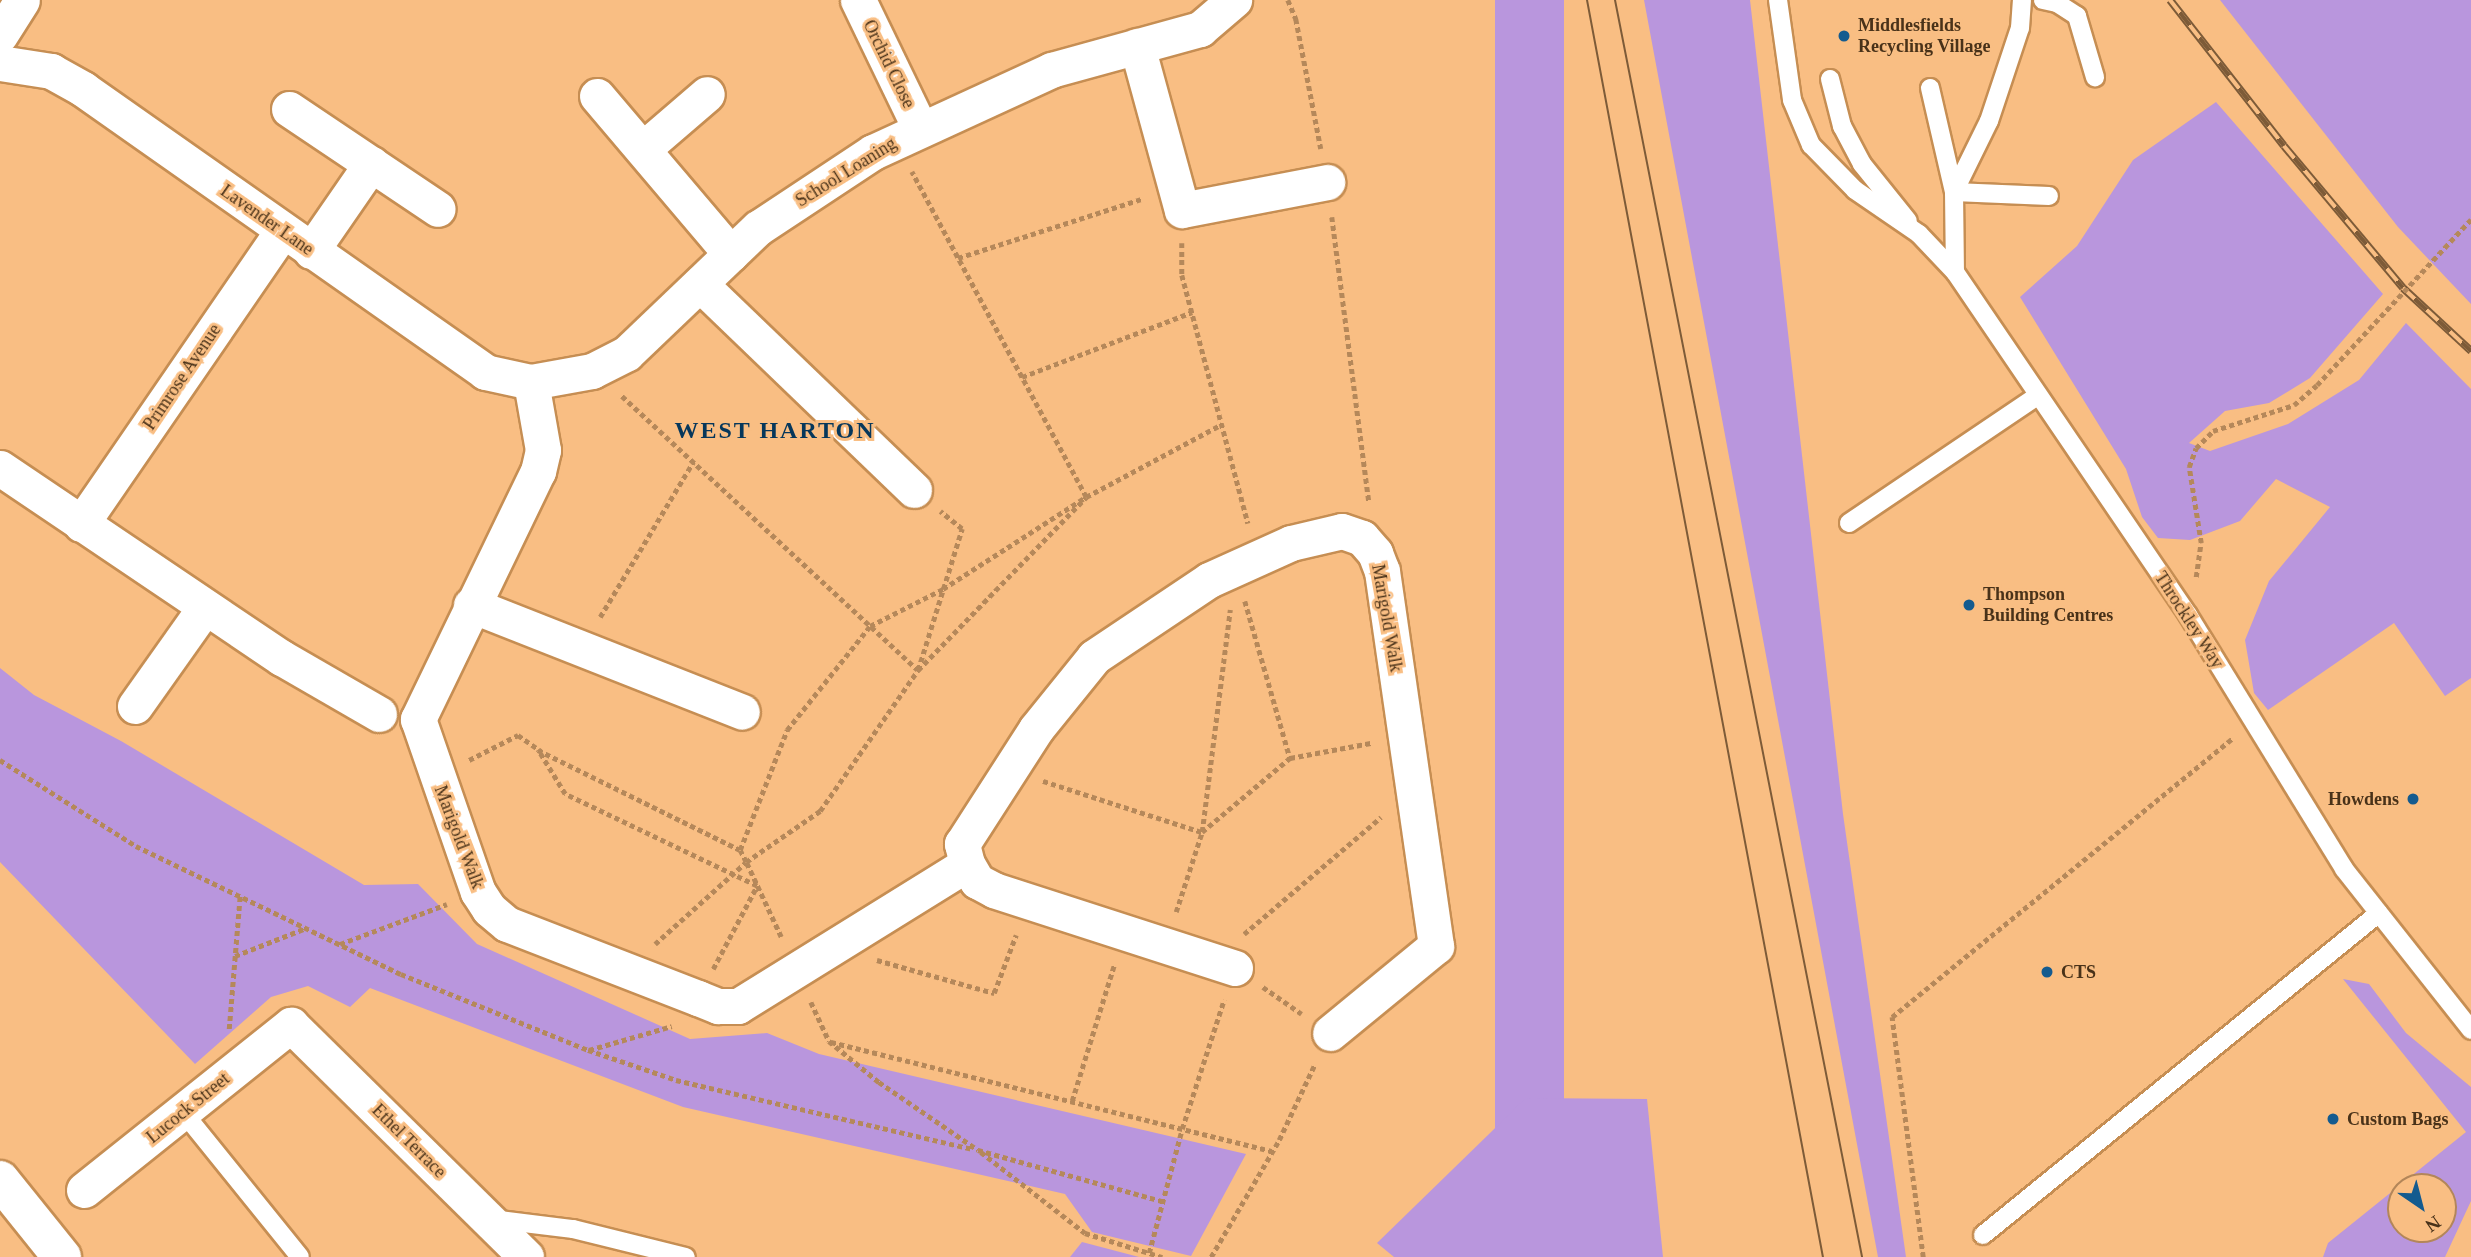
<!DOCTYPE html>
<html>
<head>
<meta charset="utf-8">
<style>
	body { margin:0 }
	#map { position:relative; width:2471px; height:1257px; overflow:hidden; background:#f9be83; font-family:"Times New Roman",serif }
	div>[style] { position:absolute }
	.green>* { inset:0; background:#b996dd; transform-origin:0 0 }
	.path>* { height:4.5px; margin-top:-2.25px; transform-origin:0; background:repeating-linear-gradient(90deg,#b5885a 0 5px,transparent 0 8.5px) }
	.roads { filter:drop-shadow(2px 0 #c68e53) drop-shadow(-2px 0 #c68e53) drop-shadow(0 2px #c68e53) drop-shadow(0 -2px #c68e53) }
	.lane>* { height:18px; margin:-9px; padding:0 9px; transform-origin:9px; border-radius:9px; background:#fff }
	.street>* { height:35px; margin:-17.5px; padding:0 17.5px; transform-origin:17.5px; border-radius:17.5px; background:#fff }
	.secondary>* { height:38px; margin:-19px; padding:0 19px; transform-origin:19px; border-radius:19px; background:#fff }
	.tram>* { height:2px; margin:-1px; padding:0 1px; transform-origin:1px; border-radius:1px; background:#7d5b38 }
	.rail>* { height:8px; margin-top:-4px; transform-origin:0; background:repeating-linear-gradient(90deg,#f9be83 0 16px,#7d5b38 0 32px); box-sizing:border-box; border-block:2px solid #7d5b38 }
	.path-bridge>* { height:4.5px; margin-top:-2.25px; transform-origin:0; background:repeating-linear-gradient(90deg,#b5885a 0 5px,transparent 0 8.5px) }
	.dots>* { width:19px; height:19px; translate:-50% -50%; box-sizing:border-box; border:4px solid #f9be83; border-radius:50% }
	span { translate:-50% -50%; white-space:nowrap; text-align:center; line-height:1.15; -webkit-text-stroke:6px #f9be83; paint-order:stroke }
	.poi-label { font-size:18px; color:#493219; font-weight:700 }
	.left { translate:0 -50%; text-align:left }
	.right { translate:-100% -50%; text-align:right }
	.street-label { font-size:18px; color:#493219 }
	.district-label { font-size:24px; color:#06375b; font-weight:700; letter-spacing:2px }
	.north { position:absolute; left:2387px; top:1173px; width:70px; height:70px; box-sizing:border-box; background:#f9be83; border:2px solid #b38659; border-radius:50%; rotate:145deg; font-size:19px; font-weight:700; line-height:28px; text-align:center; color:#493219 }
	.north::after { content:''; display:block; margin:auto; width:24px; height:32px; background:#145b8f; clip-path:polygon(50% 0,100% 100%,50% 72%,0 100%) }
</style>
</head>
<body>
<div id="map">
	<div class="green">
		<i style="left:1495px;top:0;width:69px;height:1278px"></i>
		<i style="clip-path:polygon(1644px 0,1750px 0,1843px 814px,1906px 1257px,1878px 1257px)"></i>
		<i style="clip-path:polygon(2220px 0,2471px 0,2471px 304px,2398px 227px)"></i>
		<i style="clip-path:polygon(2216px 102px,2383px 294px,2310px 378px,2269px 403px,2225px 411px,2189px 443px,2210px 451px,2288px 424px,2359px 380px,2406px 323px,2471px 389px,2471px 678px,2445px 696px,2394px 623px,2268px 710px,2254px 693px,2245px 640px,2269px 581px,2330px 507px,2276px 479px,2240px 521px,2190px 540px,2158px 538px,2142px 517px,2126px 469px,2020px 297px,2077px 246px,2133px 160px)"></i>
		<i style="clip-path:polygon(0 668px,34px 695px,121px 741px,364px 885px,418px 884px,477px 944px,690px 1039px,767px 1033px,819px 1054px,1246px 1154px,1191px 1256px,1092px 1232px,1065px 1194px,683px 1107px,370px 988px,350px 1007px,308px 986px,271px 997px,195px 1064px,0 862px)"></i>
		<i style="clip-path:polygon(evenodd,2343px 979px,2369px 984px,2406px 1033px,2471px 1087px,2471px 1201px,2445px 1257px,2323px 1257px,2328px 1243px,2466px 1132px,2343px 979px,2401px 1187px,2443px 1187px,2443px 1229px,2401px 1229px,2401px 1187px)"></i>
		<i style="clip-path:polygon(1526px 1098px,1647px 1099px,1663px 1257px,1394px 1257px,1377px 1243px)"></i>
		<i style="clip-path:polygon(1082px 1242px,1139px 1257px,1070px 1257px)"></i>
	</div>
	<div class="path">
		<i style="left:1288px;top:0;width:21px;rotate:67deg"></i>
		<i style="left:1296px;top:19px;width:132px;rotate:79.1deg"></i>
		<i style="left:1332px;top:217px;width:288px;rotate:82.6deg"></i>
		<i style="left:1182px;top:243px;width:32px;rotate:90deg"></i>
		<i style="left:1182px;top:275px;width:257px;rotate:75.1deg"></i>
		<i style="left:958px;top:258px;width:193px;rotate:-17.8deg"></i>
		<i style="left:1022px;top:377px;width:182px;rotate:-20.9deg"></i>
		<i style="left:622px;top:396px;width:403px;rotate:42.8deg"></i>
		<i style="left:918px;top:670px;width:148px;rotate:-72.7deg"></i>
		<i style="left:962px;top:529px;width:28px;rotate:-141deg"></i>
		<i style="left:2196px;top:577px;width:34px;rotate:-82deg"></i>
		<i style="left:2201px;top:543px;width:77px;rotate:-99deg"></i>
		<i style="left:2189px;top:467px;width:20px;rotate:-70deg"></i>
		<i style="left:2196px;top:448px;width:24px;rotate:-45deg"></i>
		<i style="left:2213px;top:431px;width:85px;rotate:-17.8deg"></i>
		<i style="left:2294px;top:405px;width:30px;rotate:-41deg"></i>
		<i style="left:1245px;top:601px;width:163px;rotate:74deg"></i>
		<i style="left:600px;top:617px;width:181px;rotate:-59deg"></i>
		<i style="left:0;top:760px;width:161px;rotate:32.3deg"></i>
		<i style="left:136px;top:846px;width:294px;rotate:25.8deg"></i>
		<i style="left:401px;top:974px;width:202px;rotate:22.1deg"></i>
		<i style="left:588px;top:1050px;width:93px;rotate:18.8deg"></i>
		<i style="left:676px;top:1080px;width:305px;rotate:13.1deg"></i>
		<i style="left:469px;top:760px;width:55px;rotate:-27deg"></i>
		<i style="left:518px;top:735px;width:28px;rotate:35deg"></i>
		<i style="left:1043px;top:781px;width:167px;rotate:17.8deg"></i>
		<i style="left:1202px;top:832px;width:224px;rotate:-82.8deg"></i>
		<i style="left:1176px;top:912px;width:84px;rotate:-72deg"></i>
		<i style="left:1202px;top:832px;width:115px;rotate:-40.1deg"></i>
		<i style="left:1290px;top:758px;width:82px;rotate:-10.5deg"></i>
		<i style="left:1244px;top:934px;width:180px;rotate:-40.5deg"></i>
		<i style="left:781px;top:937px;width:83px;rotate:-115deg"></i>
		<i style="left:746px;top:862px;width:90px;rotate:-34.6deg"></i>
		<i style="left:820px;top:811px;width:172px;rotate:-55.2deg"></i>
		<i style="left:918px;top:670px;width:241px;rotate:-45.8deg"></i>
		<i style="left:1086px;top:497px;width:369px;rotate:-118.2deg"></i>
		<i style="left:340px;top:944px;width:114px;rotate:-20.5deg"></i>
		<i style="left:655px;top:944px;width:122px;rotate:-42deg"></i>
		<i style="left:746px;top:862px;width:13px;rotate:-117deg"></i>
		<i style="left:740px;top:850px;width:129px;rotate:-68.6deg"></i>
		<i style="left:787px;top:730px;width:133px;rotate:-51.4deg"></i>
		<i style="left:870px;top:626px;width:82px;rotate:-26.9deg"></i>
		<i style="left:943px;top:589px;width:170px;rotate:-32.8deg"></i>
		<i style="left:1086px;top:497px;width:154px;rotate:-28.2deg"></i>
		<i style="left:235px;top:956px;width:76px;rotate:-21.5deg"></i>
		<i style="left:877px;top:960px;width:122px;rotate:15.8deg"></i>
		<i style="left:994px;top:993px;width:62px;rotate:-69.2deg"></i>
		<i style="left:713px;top:969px;width:94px;rotate:-62.1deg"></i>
		<i style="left:757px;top:886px;width:213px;rotate:-154.4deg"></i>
		<i style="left:565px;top:794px;width:52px;rotate:-121.5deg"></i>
		<i style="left:538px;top:750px;width:225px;rotate:26.3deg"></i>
		<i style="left:1263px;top:987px;width:47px;rotate:34.7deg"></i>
		<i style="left:811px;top:1002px;width:43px;rotate:65.2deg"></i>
		<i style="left:829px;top:1041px;width:65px;rotate:39.4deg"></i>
		<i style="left:879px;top:1082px;width:120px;rotate:34.5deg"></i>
		<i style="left:978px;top:1150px;width:194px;rotate:15.5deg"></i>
		<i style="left:229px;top:1029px;width:133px;rotate:-85.3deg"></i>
		<i style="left:831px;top:1042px;width:454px;rotate:13.9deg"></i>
		<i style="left:589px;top:1050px;width:86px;rotate:-16.1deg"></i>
		<i style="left:1072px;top:1101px;width:142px;rotate:-72.8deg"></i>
		<i style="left:981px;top:1152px;width:132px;rotate:37.9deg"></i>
		<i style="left:1085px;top:1233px;width:81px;rotate:17.3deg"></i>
		<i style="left:1149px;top:1253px;width:128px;rotate:-75.1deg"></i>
		<i style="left:1182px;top:1129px;width:136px;rotate:-72deg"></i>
		<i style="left:1211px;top:1257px;width:135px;rotate:-59.8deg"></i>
		<i style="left:1279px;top:1140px;width:84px;rotate:-64.7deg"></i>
		<i style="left:1923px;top:1257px;width:242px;rotate:-97.4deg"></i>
		<i style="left:1892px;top:1017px;width:439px;rotate:-39.3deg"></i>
	</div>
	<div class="roads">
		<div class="lane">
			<i style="left:1778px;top:0;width:101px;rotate:82deg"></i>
			<i style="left:1792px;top:100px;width:49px;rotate:67.1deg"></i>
			<i style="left:1811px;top:145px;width:63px;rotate:45.6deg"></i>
			<i style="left:1855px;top:190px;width:78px;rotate:34.5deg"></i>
			<i style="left:1919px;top:234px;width:52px;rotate:46.5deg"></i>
			<i style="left:1955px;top:272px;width:415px;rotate:55.8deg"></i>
			<i style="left:2188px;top:615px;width:298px;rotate:58.4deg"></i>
			<i style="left:2344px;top:869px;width:205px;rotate:51.7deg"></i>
			<i style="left:2043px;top:0;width:14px;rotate:12deg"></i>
			<i style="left:2057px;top:3px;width:24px;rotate:33deg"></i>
			<i style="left:2077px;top:16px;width:64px;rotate:73.6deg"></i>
			<i style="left:1830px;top:79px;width:49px;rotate:75.7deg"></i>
			<i style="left:1842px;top:126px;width:43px;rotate:62.2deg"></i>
			<i style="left:1862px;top:164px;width:73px;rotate:51.1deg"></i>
			<i style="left:1930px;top:88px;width:107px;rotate:77deg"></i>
			<i style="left:1954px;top:192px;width:80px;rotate:89.3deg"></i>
			<i style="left:1954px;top:192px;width:79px;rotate:-63.8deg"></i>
			<i style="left:1989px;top:121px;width:98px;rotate:-71.6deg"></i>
			<i style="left:2020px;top:28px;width:28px;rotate:-86deg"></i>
			<i style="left:1954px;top:192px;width:95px;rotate:2.4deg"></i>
			<i style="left:1849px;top:523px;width:227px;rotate:-34deg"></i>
			<i style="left:183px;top:1112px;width:186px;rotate:51.1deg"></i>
			<i style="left:491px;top:1219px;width:83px;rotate:7deg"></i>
			<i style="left:573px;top:1229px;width:116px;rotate:13.9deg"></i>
			<i style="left:1983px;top:1235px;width:510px;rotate:-39.12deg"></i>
		</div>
		<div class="street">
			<i style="left:858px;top:0;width:142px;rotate:64.2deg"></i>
			<i style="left:0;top:35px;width:41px;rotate:-57.8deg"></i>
			<i style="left:1137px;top:46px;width:170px;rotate:74.7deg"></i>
			<i style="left:1182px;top:210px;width:148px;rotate:-10.9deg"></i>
			<i style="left:0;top:63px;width:52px;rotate:8.9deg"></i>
			<i style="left:51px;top:71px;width:37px;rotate:29deg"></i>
			<i style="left:83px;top:89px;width:492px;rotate:35.1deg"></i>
			<i style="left:485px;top:372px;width:47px;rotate:12.3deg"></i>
			<i style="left:531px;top:382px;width:62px;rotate:-10.2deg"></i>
			<i style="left:592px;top:371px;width:39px;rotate:-27deg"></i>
			<i style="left:627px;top:353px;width:181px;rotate:-43.7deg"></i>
			<i style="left:758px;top:228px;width:138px;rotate:-33.5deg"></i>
			<i style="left:873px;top:152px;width:196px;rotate:-24.7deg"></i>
			<i style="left:1051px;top:70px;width:155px;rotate:-15.4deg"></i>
			<i style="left:1200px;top:29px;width:45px;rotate:-40.5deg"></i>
			<i style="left:597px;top:96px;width:207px;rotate:49.7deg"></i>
			<i style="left:289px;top:109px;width:179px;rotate:33.9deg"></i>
			<i style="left:643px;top:149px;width:84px;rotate:-40.7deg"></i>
			<i style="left:311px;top:251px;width:106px;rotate:-55.4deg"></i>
			<i style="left:700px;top:284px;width:297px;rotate:43.9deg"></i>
			<i style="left:531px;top:382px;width:69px;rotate:80deg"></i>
			<i style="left:543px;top:450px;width:22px;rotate:103deg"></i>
			<i style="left:538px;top:471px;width:276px;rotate:115.8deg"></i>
			<i style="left:418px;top:719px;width:183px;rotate:70.9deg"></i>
			<i style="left:478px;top:892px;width:20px;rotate:57deg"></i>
			<i style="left:489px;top:909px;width:23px;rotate:40deg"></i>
			<i style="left:507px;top:924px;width:205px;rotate:21.2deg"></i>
			<i style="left:698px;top:998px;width:22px;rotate:22deg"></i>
			<i style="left:718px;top:1006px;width:20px"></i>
			<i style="left:738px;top:1006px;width:269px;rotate:-31.8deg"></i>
			<i style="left:0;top:468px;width:340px;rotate:34deg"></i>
			<i style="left:282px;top:658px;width:112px;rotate:30deg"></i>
			<i style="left:81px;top:524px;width:355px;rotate:-55.5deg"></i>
			<i style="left:471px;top:605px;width:291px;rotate:21.5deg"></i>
			<i style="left:135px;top:706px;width:121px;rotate:-54.7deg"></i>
			<i style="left:1235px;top:968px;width:253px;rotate:-162.1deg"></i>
			<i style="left:994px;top:890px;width:19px;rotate:-152deg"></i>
			<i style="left:977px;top:881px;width:20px;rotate:-120deg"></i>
			<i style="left:967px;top:864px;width:21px;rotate:-104deg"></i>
			<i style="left:962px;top:844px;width:137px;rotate:-57.2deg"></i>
			<i style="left:1036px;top:729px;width:92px;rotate:-51.1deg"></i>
			<i style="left:1094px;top:657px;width:138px;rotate:-33.8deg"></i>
			<i style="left:1209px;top:580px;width:90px;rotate:-24.3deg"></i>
			<i style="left:1291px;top:543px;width:52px;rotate:-13.2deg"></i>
			<i style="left:1342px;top:531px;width:21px;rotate:19deg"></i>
			<i style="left:1362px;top:538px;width:20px;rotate:49deg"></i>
			<i style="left:1375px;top:553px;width:19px;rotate:69deg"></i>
			<i style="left:1382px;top:571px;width:379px;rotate:81.8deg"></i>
			<i style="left:1436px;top:946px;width:137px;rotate:140.6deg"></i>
			<i style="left:84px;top:1190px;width:265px;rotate:-38.6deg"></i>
			<i style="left:291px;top:1025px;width:330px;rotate:44.6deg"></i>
		</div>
		<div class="secondary">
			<i style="left:0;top:1180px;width:99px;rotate:51.2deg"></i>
		</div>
	</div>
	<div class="tram">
		<i style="left:1587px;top:0;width:1279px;rotate:79.37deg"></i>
		<i style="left:1615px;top:0;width:1281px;rotate:78.88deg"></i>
	</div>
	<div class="rail">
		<i style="left:2170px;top:0;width:185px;rotate:52deg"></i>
		<i style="left:2284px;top:146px;width:185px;rotate:50deg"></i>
		<i style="left:2403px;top:288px;width:93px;rotate:42.8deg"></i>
	</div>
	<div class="path-bridge">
		<i style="left:2317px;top:385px;width:226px;rotate:-47.1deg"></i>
	</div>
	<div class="dots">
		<i style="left:1844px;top:36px;background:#145b8f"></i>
		<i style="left:1969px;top:605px;background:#145b8f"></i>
		<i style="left:2413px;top:799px;background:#145b8f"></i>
		<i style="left:2047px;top:972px;background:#145b8f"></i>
		<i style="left:2333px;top:1119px;background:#145b8f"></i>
	</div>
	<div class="poi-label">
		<span class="left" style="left:1858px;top:36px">Middlesfields<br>Recycling Village</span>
		<span class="left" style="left:1983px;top:605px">Thompson<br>Building Centres</span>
		<span class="right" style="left:2399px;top:799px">Howdens</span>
		<span class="left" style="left:2061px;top:972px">CTS</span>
		<span class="left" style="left:2347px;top:1119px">Custom Bags</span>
	</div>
	<div class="street-label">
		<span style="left:889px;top:64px;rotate:64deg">Orchid Close</span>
		<span style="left:846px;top:172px;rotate:-32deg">School Loaning</span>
		<span style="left:267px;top:220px;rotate:35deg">Lavender Lane</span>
		<span style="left:182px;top:377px;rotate:-56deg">Primrose Avenue</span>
		<span style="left:1387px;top:618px;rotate:80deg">Marigold Walk</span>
		<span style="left:2189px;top:620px;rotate:57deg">Throckley Way</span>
		<span style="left:459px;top:837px;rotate:69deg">Marigold Walk</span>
		<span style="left:188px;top:1108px;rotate:-39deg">Lucock Street</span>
		<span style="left:409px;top:1141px;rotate:45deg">Ethel Terrace</span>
	</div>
	<div class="district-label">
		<span style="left:775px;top:431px">WEST HARTON</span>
	</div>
	<div class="north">N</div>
</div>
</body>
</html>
